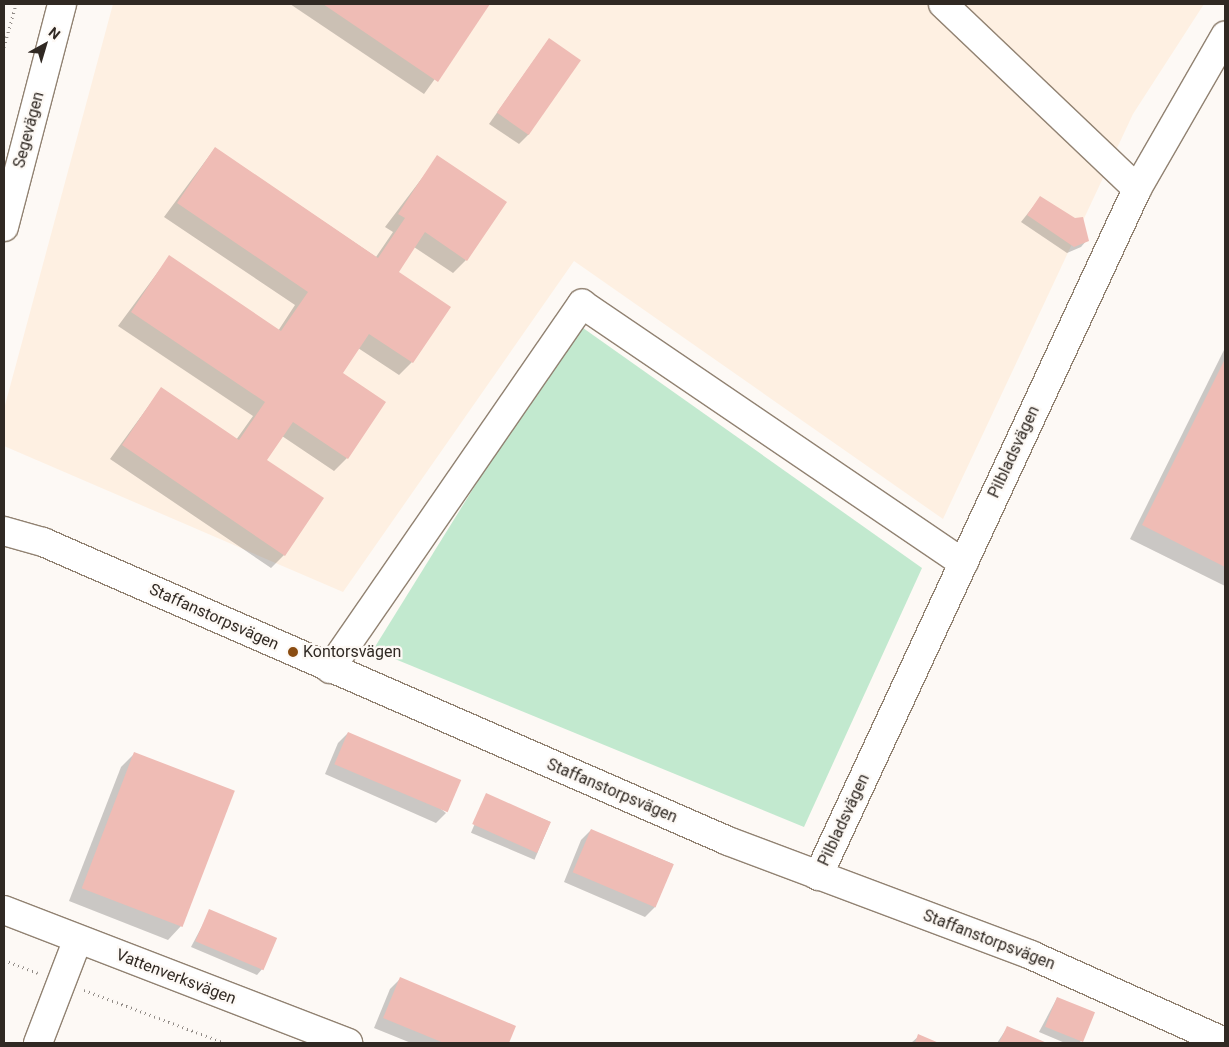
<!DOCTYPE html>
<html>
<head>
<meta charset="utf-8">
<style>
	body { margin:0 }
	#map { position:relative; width:1229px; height:1047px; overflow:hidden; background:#fdf9f5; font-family:Roboto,sans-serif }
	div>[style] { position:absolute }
	.built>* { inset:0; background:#fef0e2 }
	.green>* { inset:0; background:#c2e9cf }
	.shadow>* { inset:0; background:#0003; transform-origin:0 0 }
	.building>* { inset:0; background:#efbcb5; transform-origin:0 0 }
	.path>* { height:3px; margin-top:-1.5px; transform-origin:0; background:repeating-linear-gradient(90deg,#918b86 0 1px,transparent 0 5px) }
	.roads { filter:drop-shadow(1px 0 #918272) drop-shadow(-1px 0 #918272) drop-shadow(0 1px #918272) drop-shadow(0 -1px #918272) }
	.minor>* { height:28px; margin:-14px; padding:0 14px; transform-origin:14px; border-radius:14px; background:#fff }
	.dots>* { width:14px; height:14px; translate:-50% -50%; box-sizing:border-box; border:2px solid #fdf9f5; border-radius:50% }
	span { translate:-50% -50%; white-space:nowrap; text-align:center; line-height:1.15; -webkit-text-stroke:4.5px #fdf9f5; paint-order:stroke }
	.street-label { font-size:16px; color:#302923 }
	.poi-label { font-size:16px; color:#302923 }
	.left { translate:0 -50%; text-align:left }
	.frame { position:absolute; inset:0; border:5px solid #302923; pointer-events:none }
	.north { position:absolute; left:20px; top:20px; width:50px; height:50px; -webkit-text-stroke:4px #fdf9f5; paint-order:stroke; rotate:39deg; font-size:14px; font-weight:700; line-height:20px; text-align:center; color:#302923 }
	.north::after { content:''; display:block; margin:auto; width:18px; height:22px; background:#302923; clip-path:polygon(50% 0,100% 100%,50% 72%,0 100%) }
</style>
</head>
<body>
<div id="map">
	<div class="built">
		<i style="clip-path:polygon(113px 4px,1204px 4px,1133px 114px,943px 519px,574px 261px,343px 592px,4px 446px,4px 409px)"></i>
	</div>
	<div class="green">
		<i style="clip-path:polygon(576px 323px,922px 568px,804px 827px,373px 650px)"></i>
	</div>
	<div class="shadow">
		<i style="clip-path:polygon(290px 4px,489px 4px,424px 94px)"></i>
		<i style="clip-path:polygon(549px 39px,529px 134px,519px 144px,489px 124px)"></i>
		<i style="clip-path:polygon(215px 148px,376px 257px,393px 232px,385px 227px,438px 157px,466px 260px,453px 273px,414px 247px,397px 272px,412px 362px,399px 375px,358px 348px,341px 373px,347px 458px,334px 471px,282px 436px,266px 460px,284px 555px,271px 568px,110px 459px,161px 389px,236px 440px,253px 416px,118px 326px,169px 257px,278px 331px,295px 305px,164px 217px)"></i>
		<i style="clip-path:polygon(1040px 198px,1087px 240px,1081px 247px,1067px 253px,1021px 222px)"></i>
		<i style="clip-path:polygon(1225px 348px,1225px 586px,1130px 539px)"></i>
		<i style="clip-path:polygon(348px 733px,446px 813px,436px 823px,325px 774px,338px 743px)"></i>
		<i style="clip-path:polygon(134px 754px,181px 926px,168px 940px,69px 901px,121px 767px)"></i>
		<i style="left:487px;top:795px;width:69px;height:41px;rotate:23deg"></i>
		<i style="clip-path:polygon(591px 830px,673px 864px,655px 907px,645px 917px,564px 882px,581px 840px)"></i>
		<i style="clip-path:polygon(210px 911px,263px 968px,257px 975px,191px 947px)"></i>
		<i style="clip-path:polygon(400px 979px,515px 1027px,508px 1043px,411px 1043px,374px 1028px,390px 989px)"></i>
		<i style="clip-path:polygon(1057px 998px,1081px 1041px,1079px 1043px,1065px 1043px,1039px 1032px)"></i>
		<i style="clip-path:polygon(1007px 1028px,1043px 1043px,997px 1043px)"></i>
		<i style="clip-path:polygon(919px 1036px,936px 1043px,911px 1043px)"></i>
	</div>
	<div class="building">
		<i style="clip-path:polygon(323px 4px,490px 4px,438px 82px)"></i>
		<i style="left:549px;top:38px;width:39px;height:91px;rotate:35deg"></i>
		<i style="clip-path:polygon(215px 147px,378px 258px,405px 218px,398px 214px,437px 155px,507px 202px,467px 261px,425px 232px,399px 272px,451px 307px,413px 363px,369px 334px,343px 373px,386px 402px,348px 459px,293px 422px,267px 460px,324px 498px,285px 556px,122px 445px,161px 387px,239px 440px,265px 402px,131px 312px,169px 255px,281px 331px,308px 292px,177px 203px)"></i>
		<i style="clip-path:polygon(1040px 196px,1075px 218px,1083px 217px,1089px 241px,1074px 247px,1027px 215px)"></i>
		<i style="clip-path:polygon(1225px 359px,1225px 567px,1142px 525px)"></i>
		<i style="left:348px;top:732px;width:123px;height:35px;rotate:23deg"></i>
		<i style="left:134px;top:752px;width:108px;height:146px;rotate:21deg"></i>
		<i style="left:486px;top:793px;width:71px;height:34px;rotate:24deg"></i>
		<i style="left:591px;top:829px;width:90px;height:47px;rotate:23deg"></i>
		<i style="left:209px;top:909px;width:74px;height:35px;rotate:23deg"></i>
		<i style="clip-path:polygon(400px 977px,516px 1026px,509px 1043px,444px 1043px,383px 1018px)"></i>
		<i style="left:1057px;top:997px;width:41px;height:32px;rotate:22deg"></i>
		<i style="clip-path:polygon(1007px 1026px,1047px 1043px,999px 1043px)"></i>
		<i style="clip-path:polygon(918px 1034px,939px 1043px,915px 1043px)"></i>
	</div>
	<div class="path">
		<i style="left:4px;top:47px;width:45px;rotate:-74.4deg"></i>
		<i style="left:4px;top:960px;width:36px;rotate:21deg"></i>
		<i style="left:84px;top:990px;width:151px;rotate:20.6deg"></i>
	</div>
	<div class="roads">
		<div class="minor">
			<i style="left:943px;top:4px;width:268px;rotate:43.6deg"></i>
			<i style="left:4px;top:227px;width:230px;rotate:-75.4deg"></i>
			<i style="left:4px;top:531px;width:41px;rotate:15.8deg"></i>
			<i style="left:43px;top:542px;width:747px;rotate:23.58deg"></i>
			<i style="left:728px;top:841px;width:324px;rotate:20.6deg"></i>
			<i style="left:1031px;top:955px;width:213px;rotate:24.2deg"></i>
			<i style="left:330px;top:669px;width:444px;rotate:-55.4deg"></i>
			<i style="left:582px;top:304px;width:461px;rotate:34.2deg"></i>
			<i style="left:818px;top:876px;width:757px;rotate:-65.09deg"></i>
			<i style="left:1137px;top:189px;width:177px;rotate:-60.1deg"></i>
			<i style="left:4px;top:910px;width:369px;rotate:21.1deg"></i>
			<i style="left:38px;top:1043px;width:111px;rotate:-69deg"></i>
		</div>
	</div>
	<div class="dots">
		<i style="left:293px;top:652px;background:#8a4c11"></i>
	</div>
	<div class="street-label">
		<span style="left:29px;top:130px;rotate:-75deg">Segevägen</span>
		<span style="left:1014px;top:452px;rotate:-65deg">Pilbladsvägen</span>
		<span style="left:214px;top:617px;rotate:24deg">Staffanstorpsvägen</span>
		<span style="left:612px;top:791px;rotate:23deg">Staffanstorpsvägen</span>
		<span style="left:844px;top:820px;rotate:-65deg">Pilbladsvägen</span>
		<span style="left:989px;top:940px;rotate:21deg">Staffanstorpsvägen</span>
		<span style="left:176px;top:977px;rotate:21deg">Vattenverksvägen</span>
	</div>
	<div class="poi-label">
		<span class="left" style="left:303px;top:652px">Kontorsvägen</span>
	</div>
	<div class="frame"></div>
	<div class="north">N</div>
</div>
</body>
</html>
